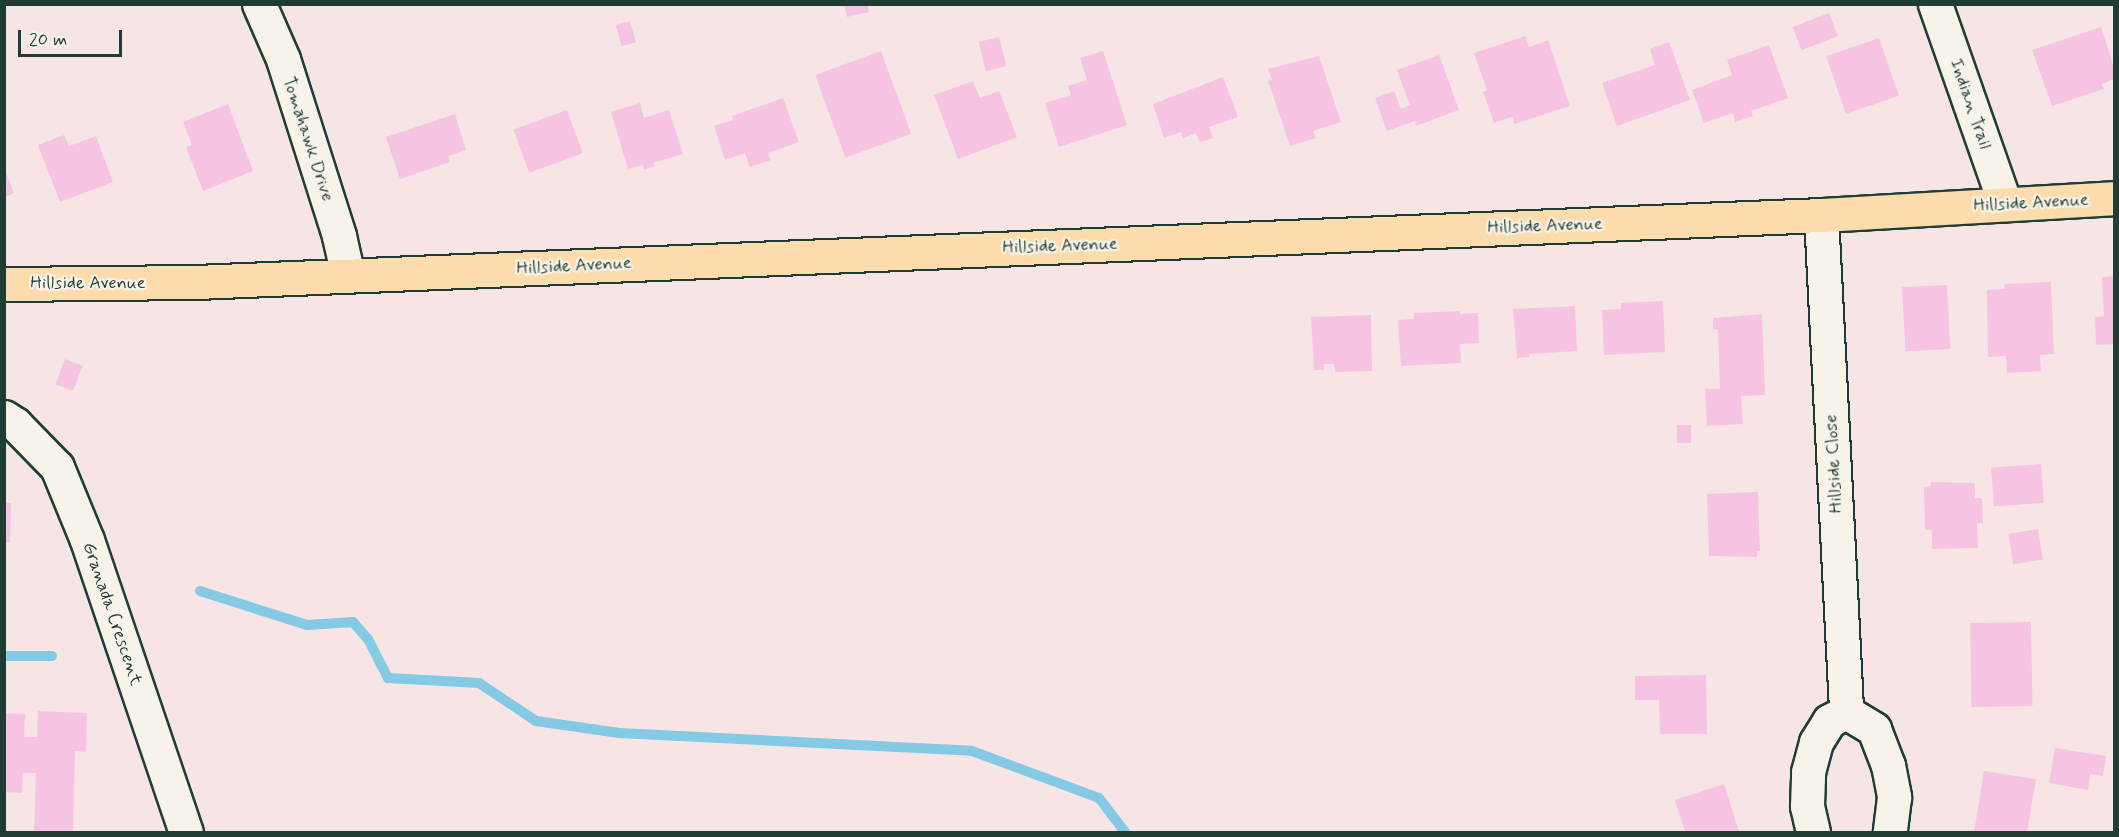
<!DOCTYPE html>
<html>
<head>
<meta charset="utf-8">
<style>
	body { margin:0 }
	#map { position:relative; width:2119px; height:837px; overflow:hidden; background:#f7e5e6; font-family:Mynerve,sans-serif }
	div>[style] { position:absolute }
	.stream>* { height:10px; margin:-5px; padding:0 5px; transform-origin:5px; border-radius:5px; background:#84cae5 }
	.building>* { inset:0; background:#f6c3e2; transform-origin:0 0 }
	.roads { filter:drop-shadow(2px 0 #1f3d34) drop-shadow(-2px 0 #1f3d34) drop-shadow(0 2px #1f3d34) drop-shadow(0 -2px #1f3d34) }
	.minor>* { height:33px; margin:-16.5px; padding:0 16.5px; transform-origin:16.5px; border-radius:16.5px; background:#f7f3e8 }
	.major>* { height:33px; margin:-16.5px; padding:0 16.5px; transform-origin:16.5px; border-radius:16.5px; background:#fcdcac }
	span { translate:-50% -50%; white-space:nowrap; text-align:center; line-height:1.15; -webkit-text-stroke:4.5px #f7f3e8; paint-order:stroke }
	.street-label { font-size:18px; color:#1f3d34 }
	.frame { position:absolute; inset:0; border:6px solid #1f3d34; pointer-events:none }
	.scale { position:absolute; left:18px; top:30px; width:104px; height:27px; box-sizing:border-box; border:3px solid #1f3d34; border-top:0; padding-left:8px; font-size:18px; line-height:21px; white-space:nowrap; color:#1f3d34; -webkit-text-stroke:4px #f7f3e8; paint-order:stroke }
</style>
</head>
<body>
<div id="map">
	<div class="stream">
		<i style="left:200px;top:591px;width:112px;rotate:17.6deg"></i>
		<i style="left:307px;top:625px;width:46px;rotate:-3.7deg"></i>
		<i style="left:353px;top:622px;width:23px;rotate:49deg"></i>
		<i style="left:368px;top:639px;width:44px;rotate:62.9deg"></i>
		<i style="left:388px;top:678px;width:91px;rotate:3.1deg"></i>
		<i style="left:479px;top:683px;width:69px;rotate:33.7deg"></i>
		<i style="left:536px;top:721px;width:84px;rotate:8.2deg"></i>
		<i style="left:619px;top:733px;width:353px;rotate:2.9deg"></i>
		<i style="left:972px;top:751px;width:135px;rotate:20.3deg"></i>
		<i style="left:1099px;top:798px;width:43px;rotate:52.6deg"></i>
		<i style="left:4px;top:656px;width:48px"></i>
	</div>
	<div class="building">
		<i style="clip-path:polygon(844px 4px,867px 4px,869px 12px,847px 17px)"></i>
		<i style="left:1829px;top:13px;width:25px;height:39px;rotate:69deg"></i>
		<i style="left:630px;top:21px;width:22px;height:15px;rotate:74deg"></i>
		<i style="clip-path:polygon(2101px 27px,2114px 68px,2114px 79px,2102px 84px,2104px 89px,2052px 106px,2032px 50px)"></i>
		<i style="clip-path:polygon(1525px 36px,1529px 47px,1548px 40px,1570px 106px,1515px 124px,1512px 117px,1494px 123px,1483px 92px,1487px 90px,1474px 53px)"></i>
		<i style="left:999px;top:37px;width:30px;height:21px;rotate:76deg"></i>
		<i style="left:1879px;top:38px;width:61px;height:56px;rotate:71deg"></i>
		<i style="clip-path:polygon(1669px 42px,1690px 100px,1617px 126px,1602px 83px,1655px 65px,1650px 49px)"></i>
		<i style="clip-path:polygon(1769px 45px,1788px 98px,1751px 111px,1753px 116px,1735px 122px,1733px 113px,1704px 123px,1692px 90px,1732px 75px,1727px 60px)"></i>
		<i style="left:881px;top:51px;width:88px;height:70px;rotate:70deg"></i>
		<i style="clip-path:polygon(1103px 51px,1127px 125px,1059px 147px,1045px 103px,1071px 95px,1068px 86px,1087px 80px,1080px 58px)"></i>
		<i style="clip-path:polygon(1439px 55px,1459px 110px,1416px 126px,1415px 121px,1387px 131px,1375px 98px,1394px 91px,1401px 109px,1410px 105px,1397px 70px)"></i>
		<i style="clip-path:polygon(1319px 56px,1341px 122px,1313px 131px,1316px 138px,1290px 146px,1268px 81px,1272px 80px,1268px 69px)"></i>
		<i style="clip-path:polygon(1223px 77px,1238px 117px,1209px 127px,1213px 138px,1200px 142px,1196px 133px,1183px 138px,1181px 132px,1164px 138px,1153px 104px)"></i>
		<i style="clip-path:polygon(973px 81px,980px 98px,999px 91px,1017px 137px,958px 159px,934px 95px)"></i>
		<i style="clip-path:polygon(783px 98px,799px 142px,768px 153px,771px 160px,750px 167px,745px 153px,725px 160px,714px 126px,733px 120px,732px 116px)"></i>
		<i style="clip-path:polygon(640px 103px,644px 118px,669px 110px,683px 154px,653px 163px,655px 166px,644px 170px,643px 165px,628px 169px,611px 112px)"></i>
		<i style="clip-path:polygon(228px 104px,253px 171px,203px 191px,186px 147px,192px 145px,183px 122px)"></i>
		<i style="left:567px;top:110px;width:46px;height:57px;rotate:70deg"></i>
		<i style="clip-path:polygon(455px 114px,466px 150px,448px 156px,450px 162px,400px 179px,386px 137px)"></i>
		<i style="clip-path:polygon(64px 135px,69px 146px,96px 136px,113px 182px,60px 202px,38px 145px)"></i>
		<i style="clip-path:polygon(5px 170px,14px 193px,5px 197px)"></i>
		<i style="clip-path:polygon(2114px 276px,2114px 344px,2096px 345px,2095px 317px,2104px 316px,2102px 277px)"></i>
		<i style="clip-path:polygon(2051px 282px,2054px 354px,2040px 355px,2041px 371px,2007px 373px,2006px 356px,1988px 357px,1987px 290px,2005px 289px,2004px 284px)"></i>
		<i style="left:1947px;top:285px;width:64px;height:45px;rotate:87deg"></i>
		<i style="clip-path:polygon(1663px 301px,1665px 352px,1604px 355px,1602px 310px,1621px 309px,1621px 303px)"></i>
		<i style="clip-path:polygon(1575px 306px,1577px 351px,1529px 354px,1529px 357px,1517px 358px,1513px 309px)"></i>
		<i style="clip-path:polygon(1460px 311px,1460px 314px,1478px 313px,1479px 343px,1460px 344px,1461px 363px,1401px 366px,1398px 320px,1414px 319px,1414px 313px)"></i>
		<i style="clip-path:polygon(1762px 314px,1765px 395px,1741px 396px,1743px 424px,1707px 426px,1705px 389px,1720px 389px,1718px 330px,1713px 329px,1713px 318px)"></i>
		<i style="clip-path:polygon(1371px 315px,1372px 371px,1335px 372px,1334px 364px,1324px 364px,1324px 370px,1314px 370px,1311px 317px)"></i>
		<i style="left:65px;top:359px;width:19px;height:27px;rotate:21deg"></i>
		<i style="left:1691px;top:425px;width:18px;height:14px;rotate:90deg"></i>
		<i style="left:2041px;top:464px;width:39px;height:50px;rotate:86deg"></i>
		<i style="clip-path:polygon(1931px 482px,1975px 483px,1975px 498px,1982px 498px,1983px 523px,1977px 523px,1978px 548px,1932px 549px,1932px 530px,1925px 530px,1924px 487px,1931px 486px)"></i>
		<i style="clip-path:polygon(1758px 492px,1760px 551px,1757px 551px,1757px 557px,1709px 556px,1707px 494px)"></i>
		<i style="clip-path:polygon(4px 503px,11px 503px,10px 542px,4px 542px)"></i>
		<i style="left:2038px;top:529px;width:31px;height:30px;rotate:81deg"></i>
		<i style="left:2031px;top:622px;width:84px;height:61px;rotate:89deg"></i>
		<i style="clip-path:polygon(1706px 675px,1707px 734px,1660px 734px,1659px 700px,1635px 700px,1635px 676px)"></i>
		<i style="clip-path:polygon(38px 711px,87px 713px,86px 752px,75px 751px,73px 832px,34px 832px,36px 773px,23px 773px,22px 793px,4px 792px,4px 713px,25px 714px,24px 737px,37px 737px)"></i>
		<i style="clip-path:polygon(2055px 748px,2106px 756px,2103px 776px,2090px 774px,2088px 790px,2049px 783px)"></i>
		<i style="clip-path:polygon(1984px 771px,2036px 779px,2027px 832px,1974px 832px)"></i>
		<i style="clip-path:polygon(1724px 784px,1739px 832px,1685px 832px,1675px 800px)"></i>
	</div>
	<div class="roads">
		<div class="minor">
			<i style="left:259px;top:4px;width:60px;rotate:66.4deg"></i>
			<i style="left:283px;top:59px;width:186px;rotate:72.4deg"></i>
			<i style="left:339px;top:236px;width:41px;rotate:77.3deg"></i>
			<i style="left:1935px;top:4px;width:212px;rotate:70.7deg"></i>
			<i style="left:1821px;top:215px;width:498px;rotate:87.1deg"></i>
			<i style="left:4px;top:417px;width:13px;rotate:32deg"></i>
			<i style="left:15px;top:424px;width:60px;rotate:45.7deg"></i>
			<i style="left:57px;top:467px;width:79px;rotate:67.7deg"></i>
			<i style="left:87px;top:540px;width:308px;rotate:71.3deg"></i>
			<i style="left:1813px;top:832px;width:27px;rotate:-103deg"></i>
			<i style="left:1807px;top:806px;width:34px;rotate:-88deg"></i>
			<i style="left:1808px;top:772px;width:31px;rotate:-75deg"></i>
			<i style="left:1816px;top:742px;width:25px;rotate:-58deg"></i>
			<i style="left:1829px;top:721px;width:19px;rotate:-28deg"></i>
			<i style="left:1846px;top:712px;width:33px;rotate:31deg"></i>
			<i style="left:1874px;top:729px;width:39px;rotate:69deg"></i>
			<i style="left:1888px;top:765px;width:33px;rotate:79deg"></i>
			<i style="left:1894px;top:797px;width:35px;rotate:97deg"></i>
		</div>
		<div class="major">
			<i style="left:4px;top:284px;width:192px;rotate:-0.6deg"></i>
			<i style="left:196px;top:282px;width:1626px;rotate:-2.36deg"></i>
			<i style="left:1821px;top:215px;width:293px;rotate:-3.3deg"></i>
		</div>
	</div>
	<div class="street-label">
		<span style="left:1970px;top:104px;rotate:71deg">Indian Trail</span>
		<span style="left:308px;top:139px;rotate:72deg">Tomahawk Drive</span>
		<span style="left:2031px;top:203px;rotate:-3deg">Hillside Avenue</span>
		<span style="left:1545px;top:226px;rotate:-2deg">Hillside Avenue</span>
		<span style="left:1060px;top:246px;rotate:-2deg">Hillside Avenue</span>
		<span style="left:574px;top:266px;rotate:-3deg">Hillside Avenue</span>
		<span style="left:88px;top:283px">Hillside Avenue</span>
		<span style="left:1834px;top:464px;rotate:-93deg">Hillside Close</span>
		<span style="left:112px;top:614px;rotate:71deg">Granada Crescent</span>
	</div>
	<div class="frame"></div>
	<div class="scale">20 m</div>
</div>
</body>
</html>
